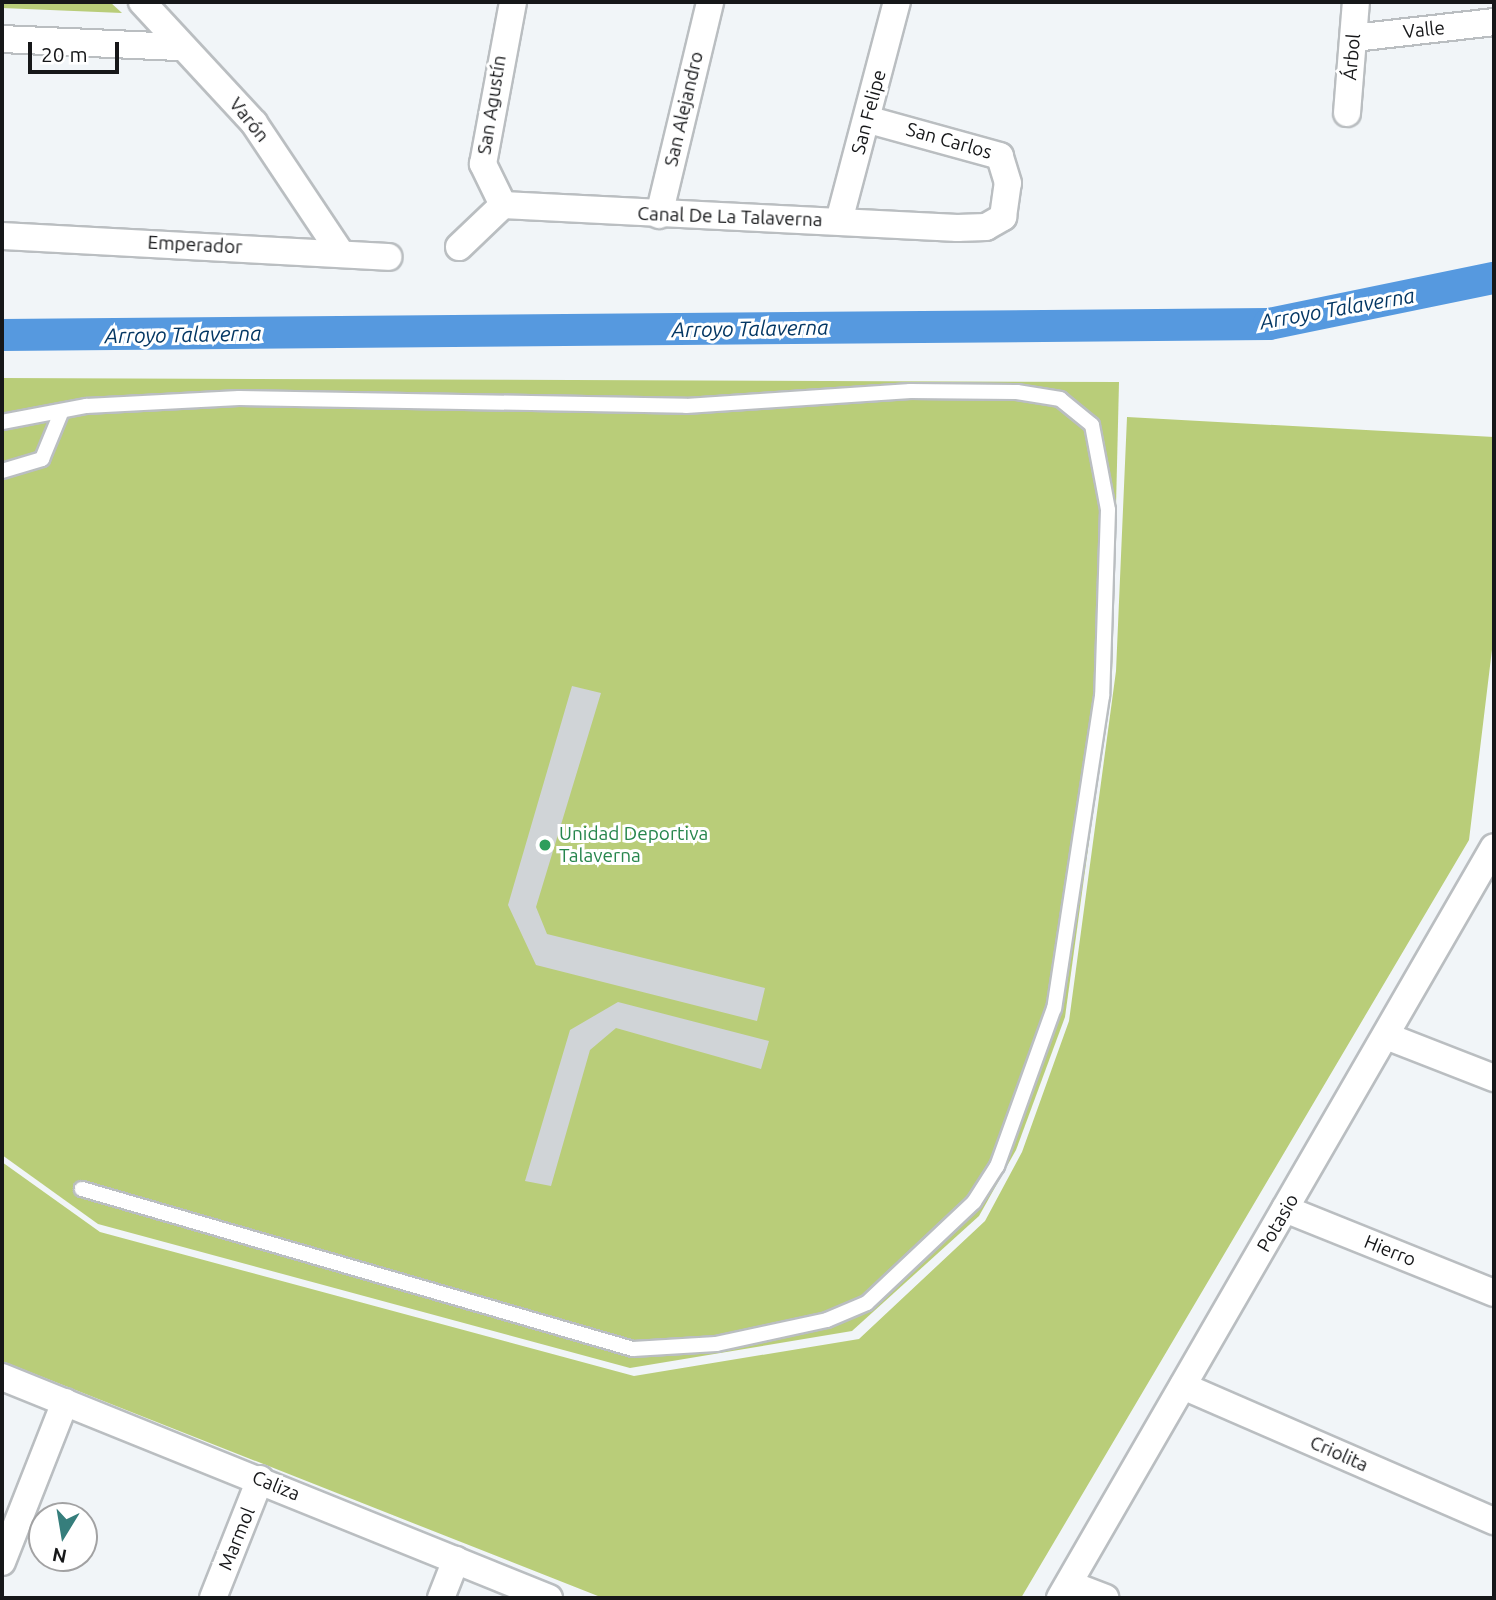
<!DOCTYPE html>
<html>
<head>
<meta charset="utf-8">
<style>
	body { margin:0 }
	#map { position:relative; width:1496px; height:1600px; overflow:hidden; background:#f1f5f8; font-family:Ubuntu,sans-serif }
	div>[style] { position:absolute }
	.green>* { inset:0; background:#b9cd79 }
	.canal>* { height:32px; margin:-16px; padding:0 16px; transform-origin:16px; border-radius:16px; background:#5699df }
	.building>* { inset:0; background:#d0d4d7 }
	.roads { filter:drop-shadow(2px 0 #babec1) drop-shadow(-2px 0 #babec1) drop-shadow(0 2px #babec1) drop-shadow(0 -2px #babec1) }
	.lane>* { height:14px; margin:-7px; padding:0 7px; transform-origin:7px; border-radius:7px; background:#fff }
	.street>* { height:26px; margin:-13px; padding:0 13px; transform-origin:13px; border-radius:13px; background:#fff }
	.dots>* { width:19px; height:19px; translate:-50% -50%; box-sizing:border-box; border:4px solid #fff; border-radius:50% }
	span { translate:-50% -50%; white-space:nowrap; text-align:center; line-height:1.15; -webkit-text-stroke:6px #fff; paint-order:stroke }
	.street-label { font-size:19px; color:#161719 }
	.leisure-label { font-size:19px; color:#27864d }
	.left { translate:0 -50%; text-align:left }
	.water-label { font-size:21px; color:#043764; font-style:italic }
	.frame { position:absolute; inset:0; border:4px solid #161719; pointer-events:none }
	.north { position:absolute; left:28px; top:1502px; width:70px; height:70px; box-sizing:border-box; background:#fff; border:2px solid #a2a2a3; border-radius:50%; rotate:191deg; font-size:19px; font-weight:700; line-height:28px; text-align:center; color:#161719 }
	.north::after { content:''; display:block; margin:auto; width:24px; height:32px; background:#367e7c; clip-path:polygon(50% 0,100% 100%,50% 72%,0 100%) }
	.scale { position:absolute; left:28px; top:42px; width:91px; height:32px; box-sizing:border-box; border:4px solid #161719; border-top:0; padding-left:9px; font-size:21px; line-height:24px; white-space:nowrap; color:#161719; -webkit-text-stroke:5px #fff; paint-order:stroke }
</style>
</head>
<body>
<div id="map">
	<div class="green">
		<i style="clip-path:polygon(2px 2px,110px 2px,122px 13px,2px 8px)"></i>
		<i style="clip-path:polygon(2px 378px,1119px 382px,1112px 673px,1065px 1017px,1016px 1150px,979px 1216px,852px 1331px,630px 1368px,98px 1224px,2px 1155px)"></i>
		<i style="clip-path:polygon(1127px 417px,1494px 437px,1494px 633px,1469px 840px,1021px 1598px,603px 1598px,2px 1361px,2px 1162px,100px 1232px,634px 1376px,859px 1339px,985px 1221px,1022px 1152px,1069px 1021px,1116px 671px)"></i>
	</div>
	<div class="canal">
		<i style="left:2px;top:335px;width:1267px;rotate:-0.5deg"></i>
		<i style="left:1269px;top:324px;width:230px;rotate:-11.6deg"></i>
	</div>
	<div class="building">
		<i style="clip-path:polygon(572px 686px,601px 693px,536px 907px,547px 934px,765px 988px,757px 1021px,536px 965px,508px 905px)"></i>
		<i style="clip-path:polygon(618px 1002px,769px 1041px,761px 1069px,616px 1028px,590px 1050px,551px 1186px,525px 1181px,570px 1030px)"></i>
	</div>
	<div class="roads">
		<div class="lane">
			<i style="left:2px;top:422px;width:86px;rotate:-10.8deg"></i>
			<i style="left:86px;top:406px;width:153px;rotate:-3deg"></i>
			<i style="left:239px;top:398px;width:447px;rotate:1deg"></i>
			<i style="left:686px;top:406px;width:225px;rotate:-3.8deg"></i>
			<i style="left:910px;top:391px;width:107px;rotate:0.5deg"></i>
			<i style="left:1017px;top:392px;width:44px;rotate:9.2deg"></i>
			<i style="left:1060px;top:399px;width:41px;rotate:39.1deg"></i>
			<i style="left:1092px;top:425px;width:86px;rotate:79.3deg"></i>
			<i style="left:1108px;top:510px;width:186px;rotate:91.8deg"></i>
			<i style="left:1102px;top:696px;width:316px;rotate:98.7deg"></i>
			<i style="left:1054px;top:1008px;width:168px;rotate:109.8deg"></i>
			<i style="left:997px;top:1166px;width:43px;rotate:122.6deg"></i>
			<i style="left:974px;top:1202px;width:147px;rotate:136.7deg"></i>
			<i style="left:867px;top:1303px;width:43px;rotate:157deg"></i>
			<i style="left:827px;top:1320px;width:114px;rotate:167.8deg"></i>
			<i style="left:716px;top:1344px;width:83px;rotate:176.6deg"></i>
			<i style="left:633px;top:1349px;width:574px;rotate:-163.81deg"></i>
			<i style="left:2px;top:471px;width:42px;rotate:-16.7deg"></i>
			<i style="left:42px;top:459px;width:50px;rotate:-67.6deg"></i>
		</div>
		<div class="street">
			<i style="left:142px;top:2px;width:165px;rotate:47.2deg"></i>
			<i style="left:254px;top:123px;width:155px;rotate:56.3deg"></i>
			<i style="left:1354px;top:38px;width:141px;rotate:-6.5deg"></i>
			<i style="left:2px;top:39px;width:179px;rotate:2.6deg"></i>
			<i style="left:1347px;top:113px;width:111px;rotate:-85.4deg"></i>
			<i style="left:503px;top:205px;width:455px;rotate:2.9deg"></i>
			<i style="left:957px;top:228px;width:29px;rotate:-2deg"></i>
			<i style="left:986px;top:227px;width:20px;rotate:-30deg"></i>
			<i style="left:1003px;top:217px;width:34px;rotate:-82deg"></i>
			<i style="left:1008px;top:183px;width:28px;rotate:-107deg"></i>
			<i style="left:1000px;top:156px;width:136px;rotate:-164.6deg"></i>
			<i style="left:503px;top:205px;width:46px;rotate:-116deg"></i>
			<i style="left:483px;top:164px;width:165px;rotate:-79.5deg"></i>
			<i style="left:659px;top:215px;width:219px;rotate:-76.5deg"></i>
			<i style="left:839px;top:221px;width:227px;rotate:-75.2deg"></i>
			<i style="left:2px;top:236px;width:387px;rotate:3.1deg"></i>
			<i style="left:459px;top:247px;width:61px;rotate:-43.7deg"></i>
			<i style="left:1389px;top:1037px;width:113px;rotate:21.3deg"></i>
			<i style="left:1285px;top:1209px;width:225px;rotate:21.9deg"></i>
			<i style="left:2px;top:1377px;width:590px;rotate:22deg"></i>
			<i style="left:1183px;top:1386px;width:339px;rotate:23.5deg"></i>
			<i style="left:2px;top:1562px;width:172px;rotate:-68.5deg"></i>
			<i style="left:1069px;top:1584px;width:39px;rotate:21deg"></i>
			<i style="left:213px;top:1598px;width:128px;rotate:-68.4deg"></i>
			<i style="left:441px;top:1598px;width:41px;rotate:-68.5deg"></i>
			<i style="left:1060px;top:1598px;width:867px;rotate:-59.98deg"></i>
		</div>
	</div>
	<div class="dots">
		<i style="left:545px;top:845px;background:#2e9e5b"></i>
	</div>
	<div class="street-label">
		<span style="left:1424px;top:30px;rotate:-6deg">Valle</span>
		<span style="left:1352px;top:57px;rotate:-85deg">Árbol</span>
		<span style="left:492px;top:105px;rotate:-81deg">San Agustín</span>
		<span style="left:684px;top:109px;rotate:-77deg">San Alejandro</span>
		<span style="left:869px;top:112px;rotate:-75deg">San Felipe</span>
		<span style="left:249px;top:120px;rotate:51deg">Varón</span>
		<span style="left:949px;top:141px;rotate:16deg">San Carlos</span>
		<span style="left:730px;top:217px;rotate:2deg">Canal De La Talaverna</span>
		<span style="left:195px;top:245px;rotate:3deg">Emperador</span>
		<span style="left:1278px;top:1223px;rotate:-60deg">Potasio</span>
		<span style="left:1390px;top:1251px;rotate:22deg">Hierro</span>
		<span style="left:1339px;top:1454px;rotate:24deg">Criolita</span>
		<span style="left:276px;top:1486px;rotate:22deg">Caliza</span>
		<span style="left:237px;top:1539px;rotate:-68deg">Marmol</span>
	</div>
	<div class="leisure-label">
		<span class="left" style="left:559px;top:845px">Unidad Deportiva<br>Talaverna</span>
	</div>
	<div class="water-label">
		<span style="left:1337px;top:308px;rotate:-10deg">Arroyo Talaverna</span>
		<span style="left:750px;top:328px;rotate:-1deg">Arroyo Talaverna</span>
		<span style="left:183px;top:334px;rotate:-1deg">Arroyo Talaverna</span>
	</div>
	<div class="frame"></div>
	<div class="north">N</div>
	<div class="scale">20 m</div>
</div>
</body>
</html>
